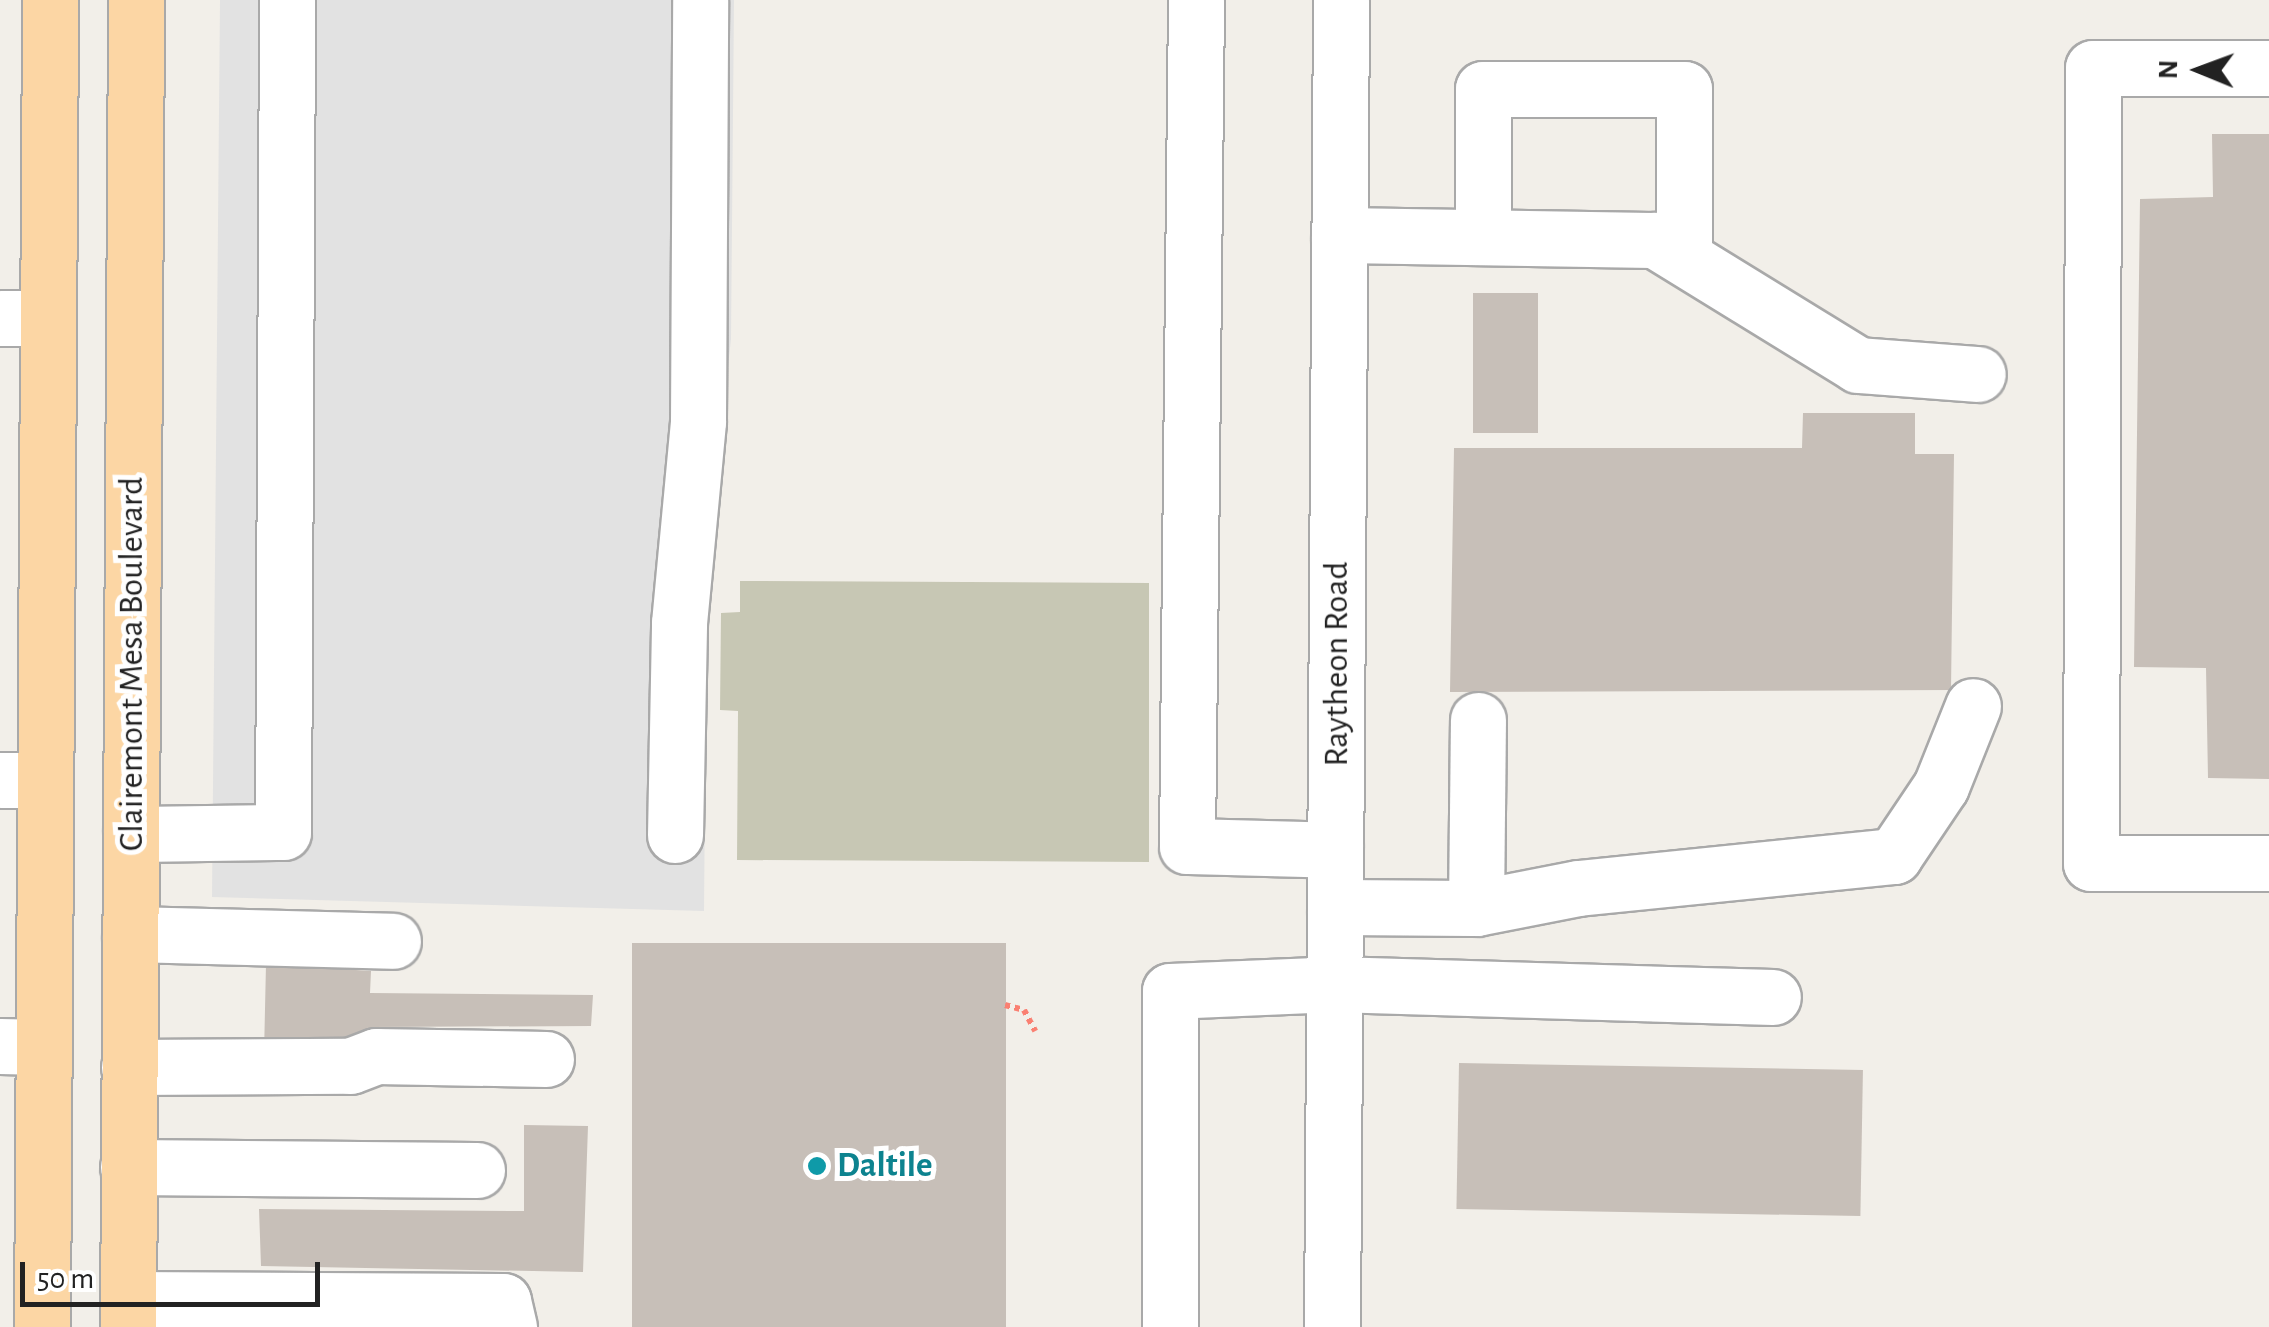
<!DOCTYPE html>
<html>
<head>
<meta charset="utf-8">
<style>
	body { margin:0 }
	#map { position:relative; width:2269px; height:1327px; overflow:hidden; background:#f2efe9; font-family:"Alegreya Sans",sans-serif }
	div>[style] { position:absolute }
	.construction>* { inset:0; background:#c7c7b4 }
	.parking>* { inset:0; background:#e2e2e2 }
	.building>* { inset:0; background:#c7bfb8; transform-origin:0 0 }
	.path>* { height:6px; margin-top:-3px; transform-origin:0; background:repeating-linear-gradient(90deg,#fa8072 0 5px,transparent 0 10px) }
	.roads { filter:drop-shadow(2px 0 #a9a9a9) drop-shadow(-2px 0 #a9a9a9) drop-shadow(0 2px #a9a9a9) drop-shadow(0 -2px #a9a9a9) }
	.minor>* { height:55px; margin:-27.5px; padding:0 27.5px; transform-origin:27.5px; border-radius:27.5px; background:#fff }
	.major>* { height:55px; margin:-27.5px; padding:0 27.5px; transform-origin:27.5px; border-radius:27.5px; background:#fcd6a4 }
	.dots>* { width:28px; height:28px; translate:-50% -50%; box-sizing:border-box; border:5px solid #fff; border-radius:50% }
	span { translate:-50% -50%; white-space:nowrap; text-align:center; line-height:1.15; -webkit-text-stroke:10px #fff; paint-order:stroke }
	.street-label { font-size:35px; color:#222 }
	.culture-label { font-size:35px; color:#0d838f; font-weight:700 }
	.left { translate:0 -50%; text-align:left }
	.north { position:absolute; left:2149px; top:20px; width:100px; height:100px; -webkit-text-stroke:8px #fff; paint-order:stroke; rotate:271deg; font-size:28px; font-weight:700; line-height:40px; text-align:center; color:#222 }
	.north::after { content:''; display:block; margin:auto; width:35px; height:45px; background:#222; clip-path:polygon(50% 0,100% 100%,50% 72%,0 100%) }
	.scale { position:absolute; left:20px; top:1262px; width:300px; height:45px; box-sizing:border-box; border:5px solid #222; border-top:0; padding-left:12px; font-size:30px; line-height:35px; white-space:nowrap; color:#222; -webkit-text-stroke:8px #fff; paint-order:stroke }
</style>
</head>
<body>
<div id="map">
	<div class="construction">
		<i style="clip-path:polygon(740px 581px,1149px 583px,1149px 862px,737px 860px,738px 711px,720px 710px,721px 613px,740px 612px)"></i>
	</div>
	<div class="parking">
		<i style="clip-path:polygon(220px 0,734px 0,731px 339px,707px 558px,704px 911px,212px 897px)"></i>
	</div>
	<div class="building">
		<i style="clip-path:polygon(2212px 134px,2269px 134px,2269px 779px,2208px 778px,2206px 668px,2134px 667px,2140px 199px,2213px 197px)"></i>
		<i style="left:1538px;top:293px;width:140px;height:65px;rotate:90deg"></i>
		<i style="clip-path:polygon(1803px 413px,1915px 413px,1915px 454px,1954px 454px,1951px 690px,1450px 692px,1454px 448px,1802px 448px)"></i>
		<i style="left:632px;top:943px;width:374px;height:384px"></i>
		<i style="clip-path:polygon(266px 964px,371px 971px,370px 993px,593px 995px,591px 1026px,373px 1027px,371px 1046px,264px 1054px)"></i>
		<i style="left:1459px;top:1063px;width:404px;height:146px;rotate:1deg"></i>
		<i style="clip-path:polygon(524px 1125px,588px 1126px,583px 1272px,261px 1266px,259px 1209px,524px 1211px)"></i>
	</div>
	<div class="path">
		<i style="left:1005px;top:1005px;width:20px;rotate:15deg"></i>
		<i style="left:1024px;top:1010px;width:24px;rotate:62deg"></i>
	</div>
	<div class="roads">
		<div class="minor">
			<i style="left:1196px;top:0;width:846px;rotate:90.61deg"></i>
			<i style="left:1187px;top:846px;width:148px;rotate:1.5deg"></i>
			<i style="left:2269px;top:68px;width:176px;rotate:180deg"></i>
			<i style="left:2093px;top:68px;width:795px;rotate:90.14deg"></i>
			<i style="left:2091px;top:863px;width:178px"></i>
			<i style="left:1339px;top:235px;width:316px;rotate:0.9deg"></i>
			<i style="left:1655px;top:240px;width:238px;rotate:31.6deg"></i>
			<i style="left:1858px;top:365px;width:120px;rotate:4.3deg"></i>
			<i style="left:1483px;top:237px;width:148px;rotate:-90deg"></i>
			<i style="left:1483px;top:89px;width:201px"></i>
			<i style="left:1684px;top:89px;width:168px;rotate:90deg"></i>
			<i style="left:0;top:318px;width:48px;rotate:1.2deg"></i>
			<i style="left:0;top:780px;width:45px;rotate:-1.3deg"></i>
			<i style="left:131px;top:834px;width:152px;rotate:-0.8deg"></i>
			<i style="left:283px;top:832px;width:832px;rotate:-89.72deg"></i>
			<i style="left:675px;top:835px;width:212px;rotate:-88.9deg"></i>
			<i style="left:679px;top:623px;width:203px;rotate:-84.6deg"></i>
			<i style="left:698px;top:421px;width:421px;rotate:-89.7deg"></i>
			<i style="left:1335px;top:907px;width:141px;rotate:0.4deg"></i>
			<i style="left:1476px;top:908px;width:188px;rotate:-89.4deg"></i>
			<i style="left:1476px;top:908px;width:104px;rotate:-11.1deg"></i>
			<i style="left:1578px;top:888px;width:318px;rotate:-5.8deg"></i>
			<i style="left:1894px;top:856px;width:84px;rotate:-56.1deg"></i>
			<i style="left:1941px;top:786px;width:86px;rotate:-68.2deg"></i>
			<i style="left:130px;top:934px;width:263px;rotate:1.5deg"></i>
			<i style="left:0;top:1046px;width:44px;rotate:1.3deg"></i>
			<i style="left:129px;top:1067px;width:221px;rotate:-0.3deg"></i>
			<i style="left:350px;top:1066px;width:28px;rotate:-21deg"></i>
			<i style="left:376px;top:1056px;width:170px;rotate:1deg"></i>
			<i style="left:128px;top:1167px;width:349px;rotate:0.5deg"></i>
			<i style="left:128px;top:1299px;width:375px;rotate:0.3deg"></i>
			<i style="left:503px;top:1301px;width:27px;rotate:77deg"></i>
			<i style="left:1170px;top:1327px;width:336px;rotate:-90deg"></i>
			<i style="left:1170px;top:991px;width:164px;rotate:-2.4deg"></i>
			<i style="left:1334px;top:984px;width:439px;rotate:1.7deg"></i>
			<i style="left:1332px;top:1327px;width:1327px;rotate:-89.61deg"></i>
		</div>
		<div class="major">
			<i style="left:42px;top:1327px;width:1327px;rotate:-89.65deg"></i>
			<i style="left:128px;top:1327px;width:1327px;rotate:-89.65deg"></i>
		</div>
	</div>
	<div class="dots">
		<i style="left:817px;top:1166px;background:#0f9aa8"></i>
	</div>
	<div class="street-label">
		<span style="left:132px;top:664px;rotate:-90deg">Clairemont Mesa Boulevard</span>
		<span style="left:1337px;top:664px;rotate:-90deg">Raytheon Road</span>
	</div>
	<div class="culture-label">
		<span class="left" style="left:837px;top:1166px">Daltile</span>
	</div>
	<div class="north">N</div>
	<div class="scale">50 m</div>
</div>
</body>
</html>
